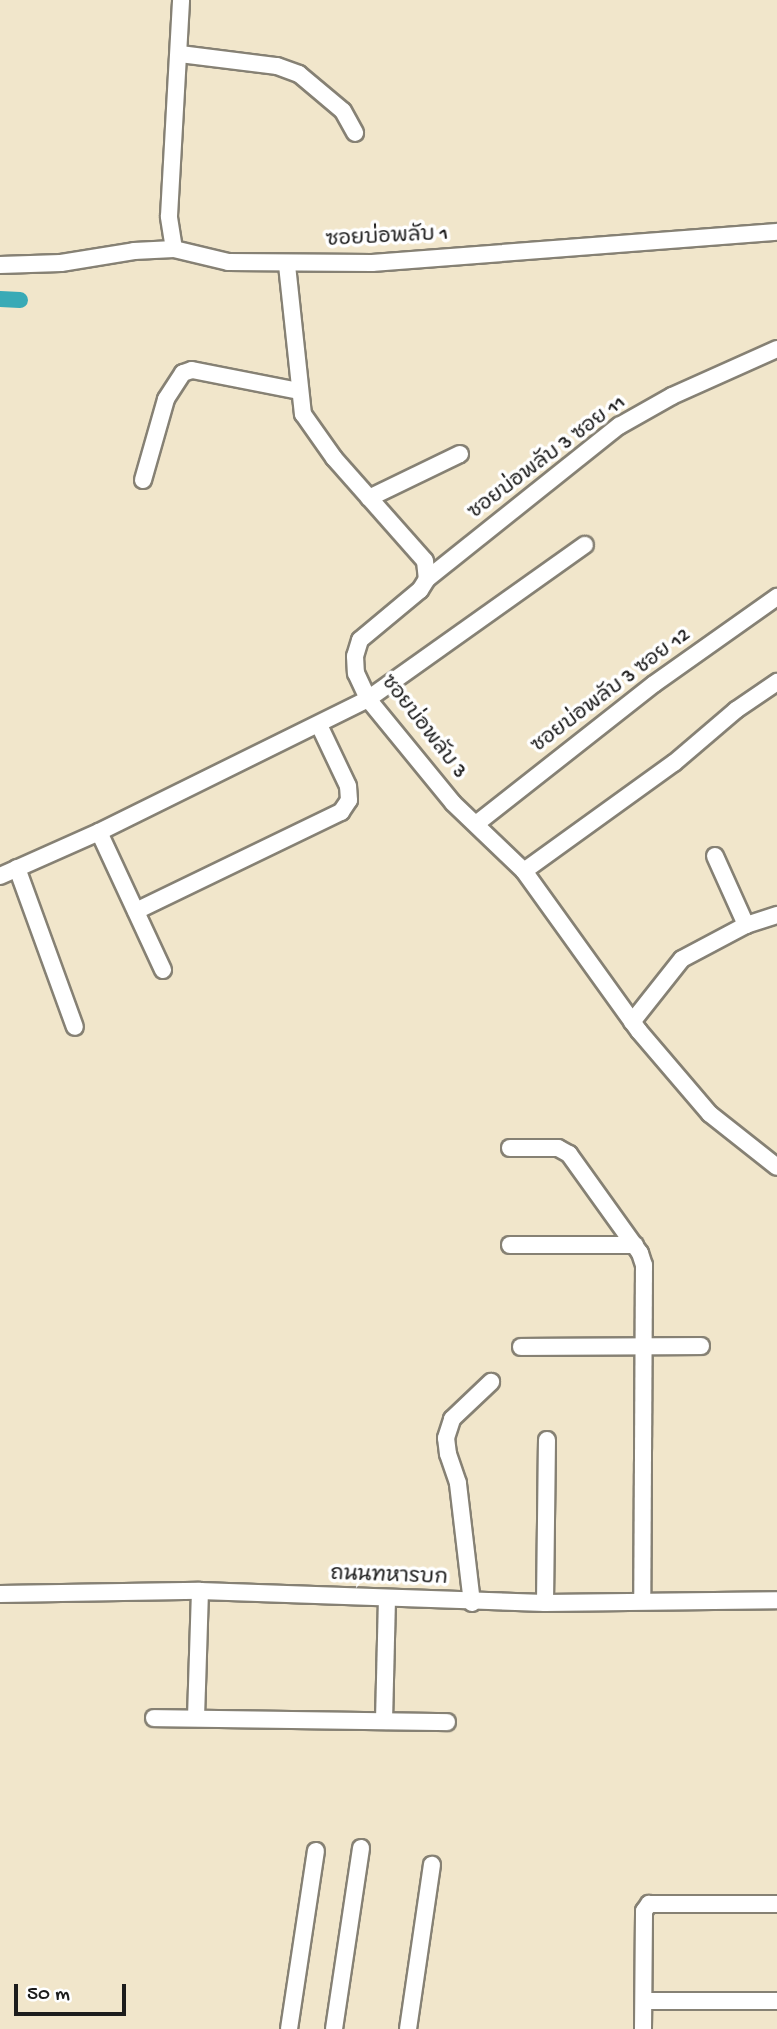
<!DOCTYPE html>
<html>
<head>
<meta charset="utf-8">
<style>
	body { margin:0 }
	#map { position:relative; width:777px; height:2029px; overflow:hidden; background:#f1e6cb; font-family:"Gochi Hand","Playpen Sans Thai",sans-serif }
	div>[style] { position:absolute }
	.canal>* { height:16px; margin:-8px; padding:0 8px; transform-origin:8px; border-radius:8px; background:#39aab6 }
	.roads { filter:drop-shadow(2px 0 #868174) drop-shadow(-2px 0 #868174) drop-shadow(0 2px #868174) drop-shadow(0 -2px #868174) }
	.minor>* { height:16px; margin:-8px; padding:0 8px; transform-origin:8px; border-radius:8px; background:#fff }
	span { translate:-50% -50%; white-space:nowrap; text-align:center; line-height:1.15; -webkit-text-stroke:7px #fff; paint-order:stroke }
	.street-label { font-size:21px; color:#1c1c1c }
	.scale { position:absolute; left:14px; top:1984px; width:112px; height:32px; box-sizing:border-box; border:4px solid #1c1c1c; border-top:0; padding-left:9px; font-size:21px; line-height:24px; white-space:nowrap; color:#1c1c1c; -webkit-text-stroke:5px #fff; paint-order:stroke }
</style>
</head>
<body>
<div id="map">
	<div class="canal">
		<i style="left:0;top:299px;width:20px;rotate:3deg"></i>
	</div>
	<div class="roads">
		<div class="minor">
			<i style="left:180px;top:54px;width:98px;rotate:7.1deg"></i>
			<i style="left:277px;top:66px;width:23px;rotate:20deg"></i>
			<i style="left:299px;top:74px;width:57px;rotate:40.1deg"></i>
			<i style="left:343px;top:111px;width:25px;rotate:61deg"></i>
			<i style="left:174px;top:249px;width:33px;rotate:-99deg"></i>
			<i style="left:169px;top:216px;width:216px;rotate:-86.8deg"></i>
			<i style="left:0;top:265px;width:61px;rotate:-1.9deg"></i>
			<i style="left:61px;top:263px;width:74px;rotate:-9.3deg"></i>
			<i style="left:134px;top:251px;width:40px;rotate:-2.9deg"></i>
			<i style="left:174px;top:249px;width:56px;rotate:13.5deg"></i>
			<i style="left:228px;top:262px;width:144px;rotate:0.4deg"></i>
			<i style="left:372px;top:263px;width:406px;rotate:-4.4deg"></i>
			<i style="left:287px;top:265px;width:150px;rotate:83.9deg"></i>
			<i style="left:303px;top:414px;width:54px;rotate:54.8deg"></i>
			<i style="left:334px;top:458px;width:137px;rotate:48.5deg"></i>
			<i style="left:425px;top:561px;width:18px;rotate:84deg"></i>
			<i style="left:427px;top:579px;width:13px;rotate:122deg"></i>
			<i style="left:420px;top:590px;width:78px;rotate:140.2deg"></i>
			<i style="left:360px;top:640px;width:17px;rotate:107deg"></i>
			<i style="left:355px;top:656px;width:17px;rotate:87deg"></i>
			<i style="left:356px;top:673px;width:29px;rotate:65deg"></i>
			<i style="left:368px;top:699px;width:134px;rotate:50.7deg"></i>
			<i style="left:453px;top:803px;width:98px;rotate:43.8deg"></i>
			<i style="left:524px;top:871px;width:197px;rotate:54.3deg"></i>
			<i style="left:639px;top:1031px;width:109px;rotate:49.5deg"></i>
			<i style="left:710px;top:1114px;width:85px;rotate:38.3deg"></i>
			<i style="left:143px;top:480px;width:84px;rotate:-74.1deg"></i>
			<i style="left:166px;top:399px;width:31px;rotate:-57deg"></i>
			<i style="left:183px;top:373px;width:9px;rotate:-18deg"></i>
			<i style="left:192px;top:370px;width:109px;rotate:11.1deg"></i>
			<i style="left:369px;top:498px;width:101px;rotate:-25.8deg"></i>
			<i style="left:427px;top:579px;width:246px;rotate:-38.6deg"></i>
			<i style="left:619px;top:426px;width:61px;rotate:-29.5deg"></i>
			<i style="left:672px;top:396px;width:115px;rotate:-24.1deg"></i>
			<i style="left:476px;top:824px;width:226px;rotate:-38.2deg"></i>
			<i style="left:654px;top:684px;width:151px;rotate:-35.3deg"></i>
			<i style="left:99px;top:832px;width:152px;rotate:65.1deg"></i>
			<i style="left:715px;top:856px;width:76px;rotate:65.8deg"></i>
			<i style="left:17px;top:868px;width:169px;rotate:70deg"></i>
			<i style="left:524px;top:871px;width:185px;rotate:-35.8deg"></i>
			<i style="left:674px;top:763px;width:82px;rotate:-40.5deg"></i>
			<i style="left:736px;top:710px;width:50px;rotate:-34.3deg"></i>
			<i style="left:0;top:876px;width:108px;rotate:-24deg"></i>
			<i style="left:99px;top:832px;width:300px;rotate:-26.3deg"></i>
			<i style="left:368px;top:699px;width:266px;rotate:-35.4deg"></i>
			<i style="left:136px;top:911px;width:228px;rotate:-25.8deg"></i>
			<i style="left:341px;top:812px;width:14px;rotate:-56deg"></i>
			<i style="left:349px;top:800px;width:14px;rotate:-94deg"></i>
			<i style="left:348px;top:786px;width:68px;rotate:-115.4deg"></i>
			<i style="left:632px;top:1022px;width:80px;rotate:-51.6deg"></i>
			<i style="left:682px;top:959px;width:72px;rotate:-28deg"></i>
			<i style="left:746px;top:925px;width:33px;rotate:-18deg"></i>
			<i style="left:510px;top:1148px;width:48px"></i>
			<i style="left:558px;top:1148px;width:13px;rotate:29deg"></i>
			<i style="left:569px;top:1154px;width:122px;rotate:54.4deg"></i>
			<i style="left:640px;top:1253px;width:13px;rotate:72deg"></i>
			<i style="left:644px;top:1265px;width:336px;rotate:90.3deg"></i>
			<i style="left:510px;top:1245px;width:125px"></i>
			<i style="left:521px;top:1347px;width:180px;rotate:-0.3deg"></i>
			<i style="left:0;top:1594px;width:200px;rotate:-0.9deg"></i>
			<i style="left:200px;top:1591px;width:345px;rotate:2deg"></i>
			<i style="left:545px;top:1603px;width:232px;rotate:-0.7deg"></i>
			<i style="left:472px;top:1603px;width:121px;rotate:-96.7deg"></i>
			<i style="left:458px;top:1483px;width:31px;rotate:-109deg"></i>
			<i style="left:448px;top:1454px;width:16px;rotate:-97deg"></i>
			<i style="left:446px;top:1438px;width:20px;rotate:-72deg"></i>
			<i style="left:452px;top:1419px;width:54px;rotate:-43.5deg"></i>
			<i style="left:545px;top:1603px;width:163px;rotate:-89.3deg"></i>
			<i style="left:154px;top:1718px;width:293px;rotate:0.8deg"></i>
			<i style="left:196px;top:1718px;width:127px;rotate:-88.2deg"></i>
			<i style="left:384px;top:1721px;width:121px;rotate:-88.6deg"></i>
			<i style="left:644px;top:2001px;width:133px"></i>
			<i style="left:289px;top:2029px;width:180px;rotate:-81.4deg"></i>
			<i style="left:334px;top:2029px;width:183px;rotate:-81.5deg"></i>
			<i style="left:408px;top:2029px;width:166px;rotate:-81.7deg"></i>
			<i style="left:643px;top:2029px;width:118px;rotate:-89.5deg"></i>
			<i style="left:644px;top:1911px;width:9px;rotate:-54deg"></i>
			<i style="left:649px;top:1904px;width:128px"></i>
		</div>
	</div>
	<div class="street-label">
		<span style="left:387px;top:239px;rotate:-3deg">ซอยบ่อพลับ 1</span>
		<span style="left:548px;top:459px;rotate:-37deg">ซอยบ่อพลับ 3 ซอย 11</span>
		<span style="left:612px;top:692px;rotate:-37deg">ซอยบ่อพลับ 3 ซอย 12</span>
		<span style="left:422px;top:728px;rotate:52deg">ซอยบ่อพลับ 3</span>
		<span style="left:389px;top:1578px;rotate:2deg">ถนนทหารบก</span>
	</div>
	<div class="scale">50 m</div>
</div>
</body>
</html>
